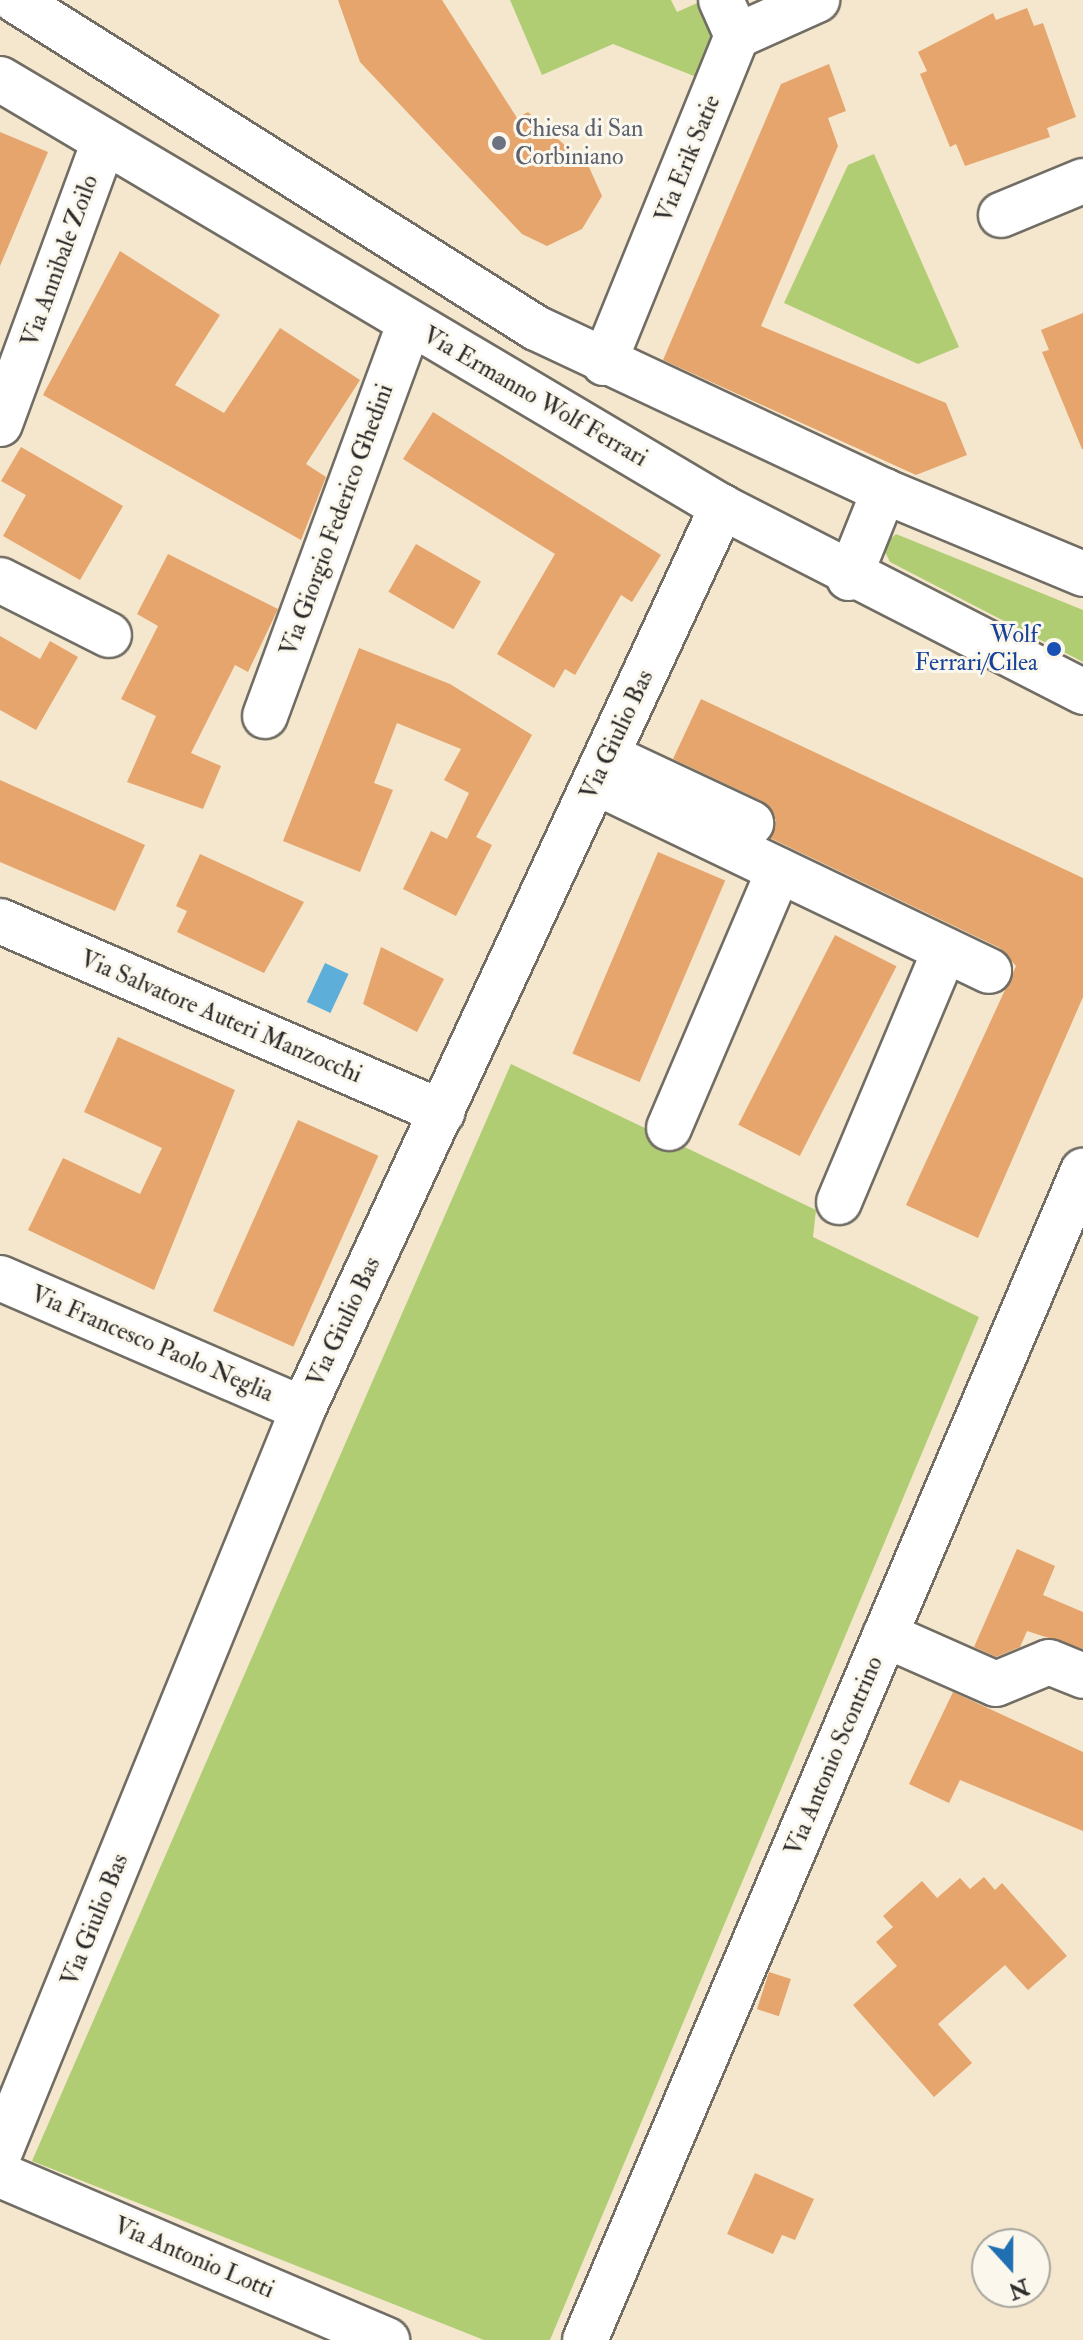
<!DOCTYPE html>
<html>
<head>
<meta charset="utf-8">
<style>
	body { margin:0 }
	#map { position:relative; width:1083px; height:2340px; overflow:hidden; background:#f4e7cd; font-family:"IM FELL Double Pica",serif }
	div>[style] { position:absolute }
	.green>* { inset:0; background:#b1cd74 }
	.water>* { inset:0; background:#5daed8; transform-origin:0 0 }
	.building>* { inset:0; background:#e5a56d; transform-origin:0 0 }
	.roads { filter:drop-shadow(2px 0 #716d64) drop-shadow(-2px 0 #716d64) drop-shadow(0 2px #716d64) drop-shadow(0 -2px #716d64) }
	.minor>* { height:44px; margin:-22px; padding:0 22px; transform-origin:22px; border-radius:22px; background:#fff }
	.dots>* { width:22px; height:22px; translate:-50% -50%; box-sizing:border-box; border:4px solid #fbf7ec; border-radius:50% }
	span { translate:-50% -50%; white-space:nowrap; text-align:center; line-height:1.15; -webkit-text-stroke:6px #fbf7ec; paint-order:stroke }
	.worship-label { font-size:24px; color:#5b616d }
	.left { translate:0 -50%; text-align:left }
	.street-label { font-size:24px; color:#2b2b2b }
	.transit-label { font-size:24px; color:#164399 }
	.right { translate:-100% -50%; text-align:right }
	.north { position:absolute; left:971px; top:2228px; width:80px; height:80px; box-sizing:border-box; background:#fbf7ec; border:2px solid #a8a59f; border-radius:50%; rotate:159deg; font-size:22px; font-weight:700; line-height:32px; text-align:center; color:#2b2b2b }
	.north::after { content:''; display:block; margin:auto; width:28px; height:36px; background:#1f6fb2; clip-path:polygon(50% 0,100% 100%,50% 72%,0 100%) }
</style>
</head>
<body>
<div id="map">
	<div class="green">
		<i style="clip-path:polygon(510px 0,671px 0,677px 12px,704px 0,714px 34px,699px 78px,613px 44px,542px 75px)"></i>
		<i style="clip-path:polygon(874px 154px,959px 347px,918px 364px,784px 303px,848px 165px)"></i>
		<i style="clip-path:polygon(896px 534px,1083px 610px,1083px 662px,890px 562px,882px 546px)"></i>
		<i style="clip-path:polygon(511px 1064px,816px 1210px,813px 1237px,979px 1317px,550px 2340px,484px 2340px,32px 2161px)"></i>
	</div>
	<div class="water">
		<i style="left:325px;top:963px;width:26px;height:43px;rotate:25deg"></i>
	</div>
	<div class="building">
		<i style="clip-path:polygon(338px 0,442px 0,517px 118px,528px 112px,589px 167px,602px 196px,582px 229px,547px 246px,522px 234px,360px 62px)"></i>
		<i style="clip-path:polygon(1027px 8px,1034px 26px,1043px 23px,1076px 117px,1047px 128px,1050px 137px,965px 166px,956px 144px,950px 147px,920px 74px,927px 71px,918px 52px,993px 13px,996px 20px)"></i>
		<i style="clip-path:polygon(829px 64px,846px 111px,828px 118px,838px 146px,761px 326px,946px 403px,967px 455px,916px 475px,663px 360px,781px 84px)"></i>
		<i style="clip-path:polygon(0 132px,48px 152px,0 266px)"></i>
		<i style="clip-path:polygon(120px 251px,220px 315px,175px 385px,224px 413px,280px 328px,360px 380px,306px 464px,326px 477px,301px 540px,43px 395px)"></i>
		<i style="clip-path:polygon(1083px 313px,1083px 449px,1082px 449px,1042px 352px,1049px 350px,1041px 330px)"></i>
		<i style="clip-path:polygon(433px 412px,661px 555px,632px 602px,621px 595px,575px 675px,565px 669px,554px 688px,497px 654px,555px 554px,403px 459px)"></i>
		<i style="clip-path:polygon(21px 447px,123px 506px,80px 580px,3px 536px,26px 495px,1px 481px)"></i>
		<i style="left:416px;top:544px;width:75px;height:55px;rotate:30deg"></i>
		<i style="clip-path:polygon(168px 554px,278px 609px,248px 672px,235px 665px,191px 753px,221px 766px,203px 809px,127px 782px,156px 716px,121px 699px,158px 626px,137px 614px)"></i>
		<i style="clip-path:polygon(0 636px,40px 659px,50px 641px,78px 657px,36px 730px,0 710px)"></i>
		<i style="clip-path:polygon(359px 648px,450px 684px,532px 735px,476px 837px,492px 845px,456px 916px,403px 889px,431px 831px,447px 839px,469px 793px,444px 780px,461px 749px,397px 723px,374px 783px,393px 790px,360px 872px,283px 841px)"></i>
		<i style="clip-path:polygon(701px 699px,1083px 878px,1083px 997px,978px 1238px,906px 1205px,1016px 966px,1000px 948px,770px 838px,776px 820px,762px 801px,673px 759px)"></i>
		<i style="clip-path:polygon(0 780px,145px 845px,115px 911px,0 862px)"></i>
		<i style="left:658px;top:852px;width:73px;height:219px;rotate:23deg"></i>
		<i style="clip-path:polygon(200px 854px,304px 902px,264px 973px,177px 932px,187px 911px,176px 906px)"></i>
		<i style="left:835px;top:935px;width:69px;height:213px;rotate:27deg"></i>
		<i style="clip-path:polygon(381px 947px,444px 979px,417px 1032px,363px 1004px)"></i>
		<i style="clip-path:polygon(118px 1037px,235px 1090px,154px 1290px,28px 1230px,63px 1158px,140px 1194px,162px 1148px,84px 1112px)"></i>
		<i style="left:298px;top:1120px;width:88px;height:209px;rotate:24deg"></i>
		<i style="clip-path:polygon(1017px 1549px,1055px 1566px,1043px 1595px,1083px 1612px,1083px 1649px,1027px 1631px,1020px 1647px,996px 1657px,974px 1647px)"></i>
		<i style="clip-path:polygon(953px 1692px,1083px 1752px,1083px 1831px,960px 1780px,949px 1803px,909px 1784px)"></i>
		<i style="clip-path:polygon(984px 1877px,995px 1890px,1002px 1883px,1067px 1956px,1028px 1990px,1005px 1965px,938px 2024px,972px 2063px,934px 2097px,853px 2005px,897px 1966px,876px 1942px,893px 1927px,883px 1916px,922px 1881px,937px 1898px,960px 1878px,970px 1889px)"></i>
		<i style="left:769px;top:1972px;width:23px;height:39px;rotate:18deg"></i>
		<i style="clip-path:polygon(755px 2173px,814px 2199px,795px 2240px,782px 2235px,773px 2254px,727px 2234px)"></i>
	</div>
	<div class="roads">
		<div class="minor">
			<i style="left:15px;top:0;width:616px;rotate:32.19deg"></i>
			<i style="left:536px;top:328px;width:384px;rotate:25.1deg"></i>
			<i style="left:721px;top:0;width:39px;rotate:66deg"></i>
			<i style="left:0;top:79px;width:839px;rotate:30.66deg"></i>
			<i style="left:722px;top:507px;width:406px;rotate:27.1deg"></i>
			<i style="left:1001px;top:215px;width:89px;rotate:-22.5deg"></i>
			<i style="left:604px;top:363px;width:353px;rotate:-67.9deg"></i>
			<i style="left:737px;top:36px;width:88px;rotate:-24.2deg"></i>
			<i style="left:0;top:424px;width:301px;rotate:-69.8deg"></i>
			<i style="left:849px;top:578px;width:94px;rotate:-68.1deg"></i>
			<i style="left:884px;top:491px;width:216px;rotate:22.6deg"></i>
			<i style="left:0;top:580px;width:122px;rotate:26.8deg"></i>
			<i style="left:265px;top:716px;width:418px;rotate:-69.8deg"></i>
			<i style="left:610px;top:757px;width:156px;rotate:25.1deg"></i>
			<i style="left:595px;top:782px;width:437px;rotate:25.6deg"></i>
			<i style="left:0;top:921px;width:482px;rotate:23.4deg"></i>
			<i style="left:669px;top:1128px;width:280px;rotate:-66.9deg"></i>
			<i style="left:839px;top:1202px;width:273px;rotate:-67.2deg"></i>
			<i style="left:0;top:1278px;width:330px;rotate:23.4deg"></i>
			<i style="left:885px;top:1635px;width:121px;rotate:23.8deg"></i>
			<i style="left:996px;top:1684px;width:57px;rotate:-22.5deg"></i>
			<i style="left:1049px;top:1662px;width:37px;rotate:22deg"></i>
			<i style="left:0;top:2152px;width:802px;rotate:-67.81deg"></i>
			<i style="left:303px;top:1409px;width:995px;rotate:-65.08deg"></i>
			<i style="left:0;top:2175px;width:421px;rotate:23.1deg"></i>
			<i style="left:585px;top:2340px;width:1271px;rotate:-66.93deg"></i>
		</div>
	</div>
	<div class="dots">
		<i style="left:499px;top:143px;background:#6b7280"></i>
		<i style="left:1054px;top:649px;background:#1a4fb4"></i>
	</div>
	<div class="worship-label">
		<span class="left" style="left:515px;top:143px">Chiesa di San<br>Corbiniano</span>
	</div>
	<div class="street-label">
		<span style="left:688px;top:159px;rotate:-68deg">Via Erik Satie</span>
		<span style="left:60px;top:261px;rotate:-70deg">Via Annibale Zoilo</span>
		<span style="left:535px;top:397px;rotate:30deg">Via Ermanno Wolf Ferrari</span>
		<span style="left:337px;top:520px;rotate:-70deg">Via Giorgio Federico Ghedini</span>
		<span style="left:617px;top:735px;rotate:-65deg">Via Giulio Bas</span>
		<span style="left:221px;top:1017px;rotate:23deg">Via Salvatore Auteri Manzocchi</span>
		<span style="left:344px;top:1322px;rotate:-65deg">Via Giulio Bas</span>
		<span style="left:152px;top:1344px;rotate:23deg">Via Francesco Paolo Neglia</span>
		<span style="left:834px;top:1756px;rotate:-67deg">Via Antonio Scontrino</span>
		<span style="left:95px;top:1920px;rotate:-68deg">Via Giulio Bas</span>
		<span style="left:194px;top:2258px;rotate:23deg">Via Antonio Lotti</span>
	</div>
	<div class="transit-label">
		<span class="right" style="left:1038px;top:649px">Wolf<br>Ferrari/Cilea</span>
	</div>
	<div class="north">N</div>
</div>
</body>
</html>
